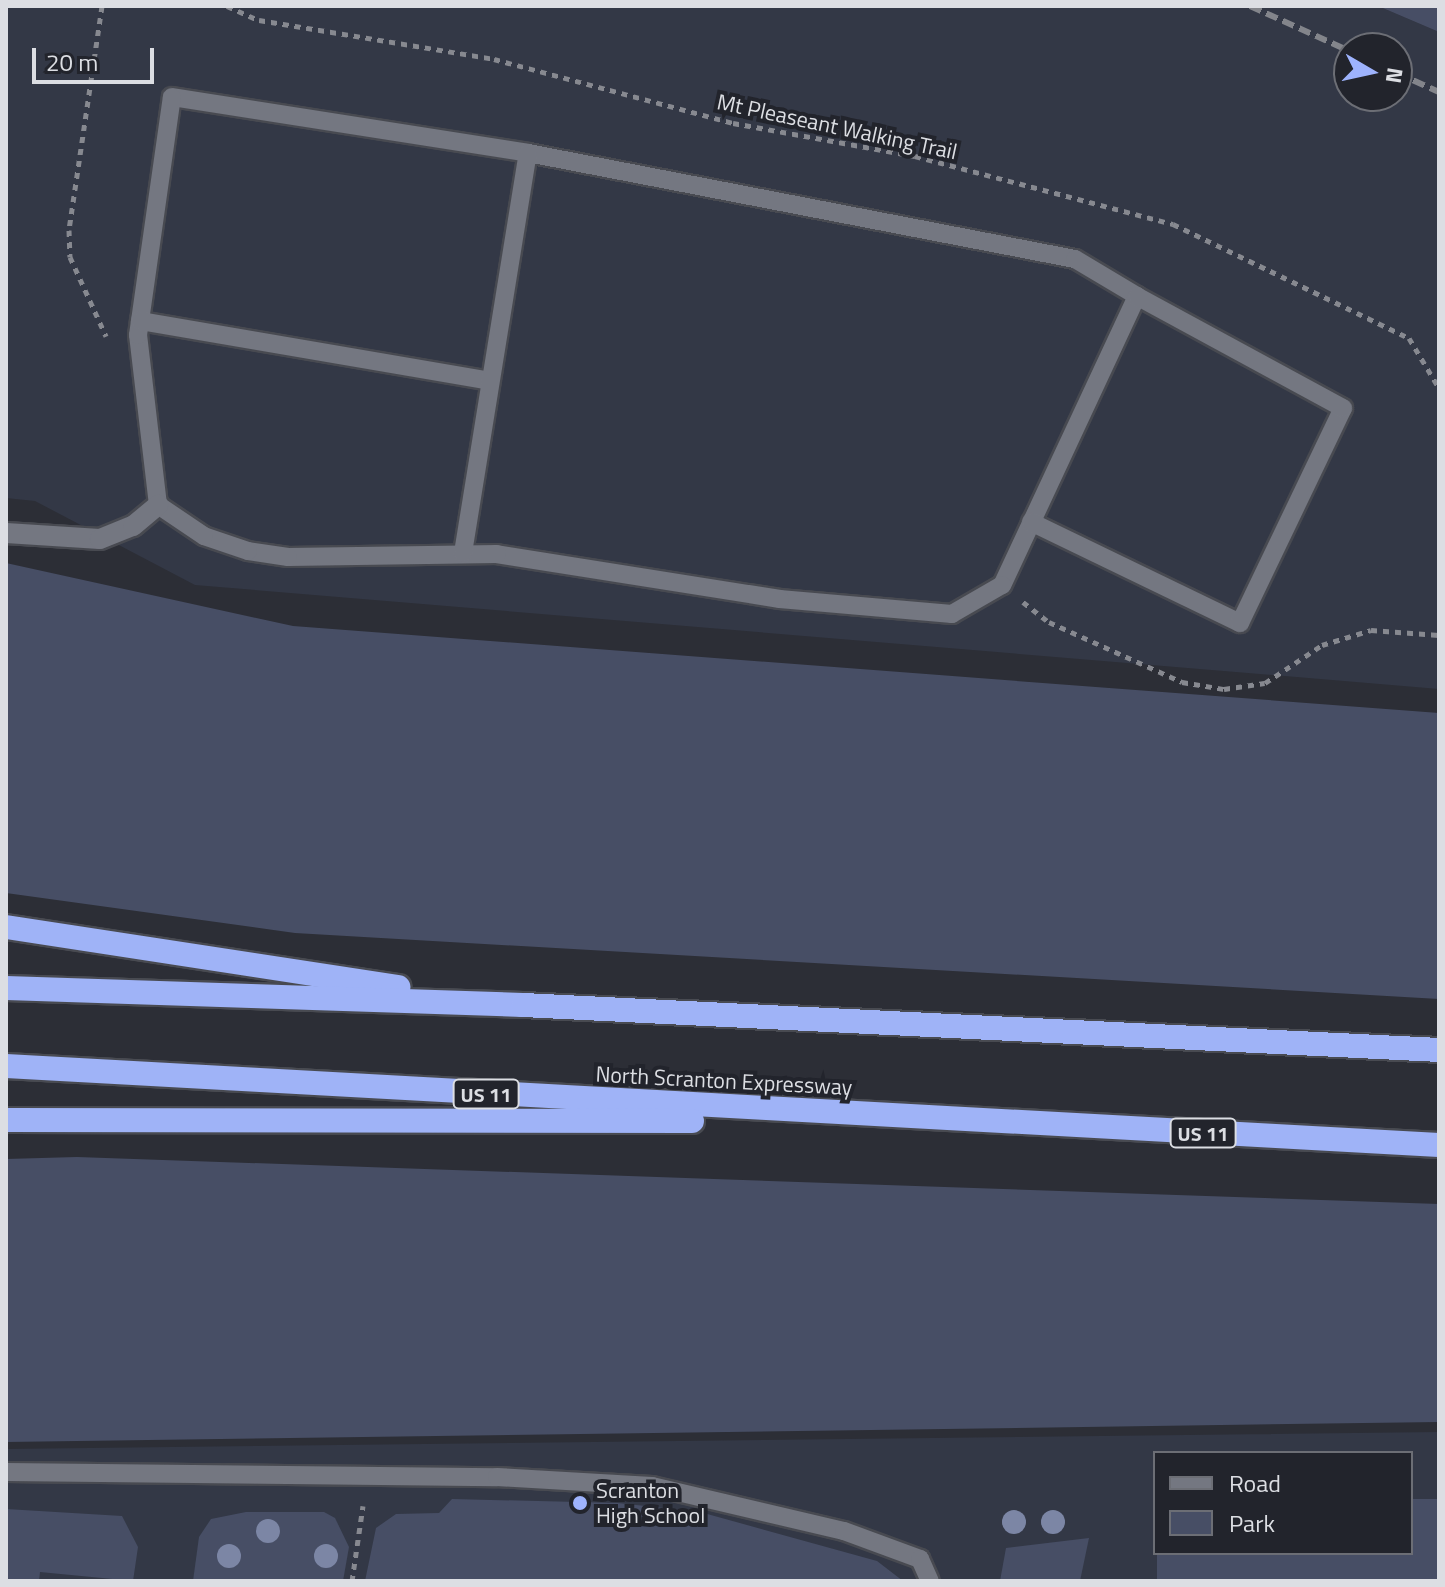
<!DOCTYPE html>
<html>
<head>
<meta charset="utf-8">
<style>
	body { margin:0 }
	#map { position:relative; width:1445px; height:1587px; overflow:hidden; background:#2c2e36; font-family:"Titillium Web",sans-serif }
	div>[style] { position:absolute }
	.built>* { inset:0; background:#333846 }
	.green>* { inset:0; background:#474e65 }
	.path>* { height:5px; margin-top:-2.5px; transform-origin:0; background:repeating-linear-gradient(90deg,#878990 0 6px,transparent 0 12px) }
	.roads { filter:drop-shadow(2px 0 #484a51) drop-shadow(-2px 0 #484a51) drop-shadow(0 2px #484a51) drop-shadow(0 -2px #484a51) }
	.lane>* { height:18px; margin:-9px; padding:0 9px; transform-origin:9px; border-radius:9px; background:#747781 }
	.street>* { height:20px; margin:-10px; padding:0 10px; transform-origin:10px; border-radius:10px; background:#747781 }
	.highway>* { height:24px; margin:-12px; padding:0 12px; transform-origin:12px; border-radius:12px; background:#9fb3f7 }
	.rail>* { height:6px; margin-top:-3px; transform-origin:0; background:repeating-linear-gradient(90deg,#83858b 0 12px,transparent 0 18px) }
	.trees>* { width:24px; height:24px; margin:-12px; border-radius:50%; background:#7c86a5 }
	.dots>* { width:22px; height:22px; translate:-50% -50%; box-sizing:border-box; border:4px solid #22242c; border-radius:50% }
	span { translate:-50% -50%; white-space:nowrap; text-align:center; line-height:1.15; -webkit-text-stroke:8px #22242c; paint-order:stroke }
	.shield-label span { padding:2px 6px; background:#22242c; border:2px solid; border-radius:6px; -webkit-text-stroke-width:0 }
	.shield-label { font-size:20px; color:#dcdee3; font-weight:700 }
	.street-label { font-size:22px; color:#dcdee3 }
	.poi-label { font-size:22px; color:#dcdee3 }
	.left { translate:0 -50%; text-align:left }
	.frame { position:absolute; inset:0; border:8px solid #dcdee3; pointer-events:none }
	.legend { position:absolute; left:1153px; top:1451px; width:260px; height:104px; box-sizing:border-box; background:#22242c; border:2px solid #6c6e75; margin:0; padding:10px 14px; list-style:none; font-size:24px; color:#dcdee3 }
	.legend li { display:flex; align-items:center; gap:16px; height:40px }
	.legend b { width:40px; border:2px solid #6c6e75 }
	.north { position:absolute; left:1333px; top:32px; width:80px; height:80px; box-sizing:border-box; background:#22242c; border:2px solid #6c6e75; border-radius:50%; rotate:99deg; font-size:22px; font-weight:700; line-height:32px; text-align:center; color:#dcdee3 }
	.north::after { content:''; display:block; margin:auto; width:28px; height:36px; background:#9eb3fd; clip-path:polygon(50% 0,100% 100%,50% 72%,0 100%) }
	.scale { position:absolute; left:32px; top:48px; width:122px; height:36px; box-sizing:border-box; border:4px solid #dcdee3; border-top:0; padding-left:10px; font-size:24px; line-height:28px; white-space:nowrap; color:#dcdee3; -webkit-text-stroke:6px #22242c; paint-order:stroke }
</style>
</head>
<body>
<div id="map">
	<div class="built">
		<i style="clip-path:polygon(evenodd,6px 6px,1378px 6px,1439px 32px,1439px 689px,195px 585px,35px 501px,6px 498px,6px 6px,1349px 48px,1397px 48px,1397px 96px,1349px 96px,1349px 48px)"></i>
		<i style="clip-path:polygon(evenodd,1439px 1432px,1439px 1581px,6px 1581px,6px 1449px,1439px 1432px,1155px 1453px,1411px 1453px,1411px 1553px,1155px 1553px,1155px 1453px)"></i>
	</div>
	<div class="green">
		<i style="clip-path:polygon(1378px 6px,1439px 6px,1439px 32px)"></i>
		<i style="clip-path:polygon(6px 563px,293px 626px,1439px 713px,1439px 999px,295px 933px,6px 893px)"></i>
		<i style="clip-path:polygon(77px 1157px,1439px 1204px,1439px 1422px,6px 1442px,6px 1159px)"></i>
		<i style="clip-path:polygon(452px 1499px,618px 1503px,700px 1512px,877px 1561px,903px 1581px,365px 1581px,376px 1528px,396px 1514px,439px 1513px)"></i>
		<i style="clip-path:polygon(1411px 1499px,1439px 1499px,1439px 1581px,1157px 1581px,1157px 1553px,1411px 1553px)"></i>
		<i style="clip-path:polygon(6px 1509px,122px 1516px,138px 1547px,133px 1581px,40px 1572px,39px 1581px,6px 1581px)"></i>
		<i style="clip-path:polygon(246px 1512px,324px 1512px,335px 1518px,349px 1547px,343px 1581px,193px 1581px,199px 1537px,211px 1519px)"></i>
		<i style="clip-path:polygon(1089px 1538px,1080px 1581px,1000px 1581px,1006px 1548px)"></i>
	</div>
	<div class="path">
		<i style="left:102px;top:6px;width:226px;rotate:98.4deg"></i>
		<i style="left:69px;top:230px;width:27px;rotate:88deg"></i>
		<i style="left:70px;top:257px;width:87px;rotate:65.5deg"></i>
		<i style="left:227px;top:6px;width:35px;rotate:24deg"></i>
		<i style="left:259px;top:20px;width:238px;rotate:9.4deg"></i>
		<i style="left:494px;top:59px;width:247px;rotate:15deg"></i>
		<i style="left:733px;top:123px;width:185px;rotate:10.3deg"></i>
		<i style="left:915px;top:156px;width:267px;rotate:14.8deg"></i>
		<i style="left:1173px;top:224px;width:262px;rotate:25.8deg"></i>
		<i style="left:1409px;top:338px;width:58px;rotate:59deg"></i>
		<i style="left:1023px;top:602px;width:33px;rotate:38deg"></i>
		<i style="left:1049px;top:622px;width:146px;rotate:24.3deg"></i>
		<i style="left:1182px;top:682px;width:43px;rotate:9.5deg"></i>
		<i style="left:1224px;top:689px;width:41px;rotate:-8.3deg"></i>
		<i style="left:1265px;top:683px;width:69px;rotate:-33.7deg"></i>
		<i style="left:1322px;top:645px;width:51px;rotate:-17deg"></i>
		<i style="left:1371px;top:630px;width:68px;rotate:4.2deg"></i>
		<i style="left:352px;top:1581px;width:76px;rotate:-81.7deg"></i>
	</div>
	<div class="roads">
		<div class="lane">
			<i style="left:172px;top:97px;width:360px;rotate:8.9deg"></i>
			<i style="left:528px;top:153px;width:557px;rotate:10.97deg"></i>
			<i style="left:1075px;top:259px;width:72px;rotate:30.8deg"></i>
			<i style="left:1137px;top:296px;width:319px;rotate:115deg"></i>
			<i style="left:1002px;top:585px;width:58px;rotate:149.9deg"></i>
			<i style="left:952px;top:614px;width:173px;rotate:-175deg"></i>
			<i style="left:780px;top:599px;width:287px;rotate:-171deg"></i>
			<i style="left:497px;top:554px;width:209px;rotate:179.2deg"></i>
			<i style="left:288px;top:557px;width:40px;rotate:-171.5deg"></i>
			<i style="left:248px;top:551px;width:46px;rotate:-161.2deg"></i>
			<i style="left:204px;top:536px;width:55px;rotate:-146deg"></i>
			<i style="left:158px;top:505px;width:171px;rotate:-96.7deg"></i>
			<i style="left:138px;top:335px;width:240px;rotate:-81.9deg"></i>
			<i style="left:140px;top:321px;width:355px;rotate:9.7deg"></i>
			<i style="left:1031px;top:522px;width:232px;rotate:25.8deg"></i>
			<i style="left:1240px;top:623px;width:238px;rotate:-64.4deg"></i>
			<i style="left:1343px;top:408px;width:234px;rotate:-151.5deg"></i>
			<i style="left:463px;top:553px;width:405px;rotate:-80.8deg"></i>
			<i style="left:6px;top:1472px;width:491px;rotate:0.6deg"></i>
			<i style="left:497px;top:1477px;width:155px;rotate:3.3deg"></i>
			<i style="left:652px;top:1486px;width:197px;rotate:13.2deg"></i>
			<i style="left:844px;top:1531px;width:81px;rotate:20.2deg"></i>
			<i style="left:920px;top:1559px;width:24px;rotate:66deg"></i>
		</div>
		<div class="street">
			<i style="left:6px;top:533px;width:94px;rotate:3.7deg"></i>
			<i style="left:100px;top:539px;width:35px;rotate:-22deg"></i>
			<i style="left:133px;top:526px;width:33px;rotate:-40deg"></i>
		</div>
		<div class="highway">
			<i style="left:6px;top:927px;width:397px;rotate:8.7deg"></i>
			<i style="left:6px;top:988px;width:517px;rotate:1.88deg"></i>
			<i style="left:523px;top:1005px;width:917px;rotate:2.81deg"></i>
			<i style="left:6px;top:1066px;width:1435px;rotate:3.16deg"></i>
			<i style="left:6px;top:1120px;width:686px;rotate:0.08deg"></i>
		</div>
	</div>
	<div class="rail">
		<i style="left:1250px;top:6px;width:109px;rotate:24.4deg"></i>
		<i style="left:1397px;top:73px;width:46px;rotate:24.3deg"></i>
	</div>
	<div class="trees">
		<i style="left:1014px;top:1522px"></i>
		<i style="left:1053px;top:1522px"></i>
		<i style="left:268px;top:1531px"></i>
		<i style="left:229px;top:1556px"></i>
		<i style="left:326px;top:1556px"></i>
	</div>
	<div class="dots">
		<i style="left:580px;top:1503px;background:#9eb3fd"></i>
	</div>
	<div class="shield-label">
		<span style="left:486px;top:1094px">US 11</span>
		<span style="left:1203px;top:1133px">US 11</span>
	</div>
	<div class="street-label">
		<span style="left:837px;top:127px;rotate:12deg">Mt Pleaseant Walking Trail</span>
		<span style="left:724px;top:1081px;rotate:3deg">North Scranton Expressway</span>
	</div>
	<div class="poi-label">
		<span class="left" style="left:596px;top:1503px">Scranton<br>High School</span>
	</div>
	<div class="frame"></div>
	<ul class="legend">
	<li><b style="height:10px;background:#747781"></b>Road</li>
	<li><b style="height:22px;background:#474e65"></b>Park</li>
	</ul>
	<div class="north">N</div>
	<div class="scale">20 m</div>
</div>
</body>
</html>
